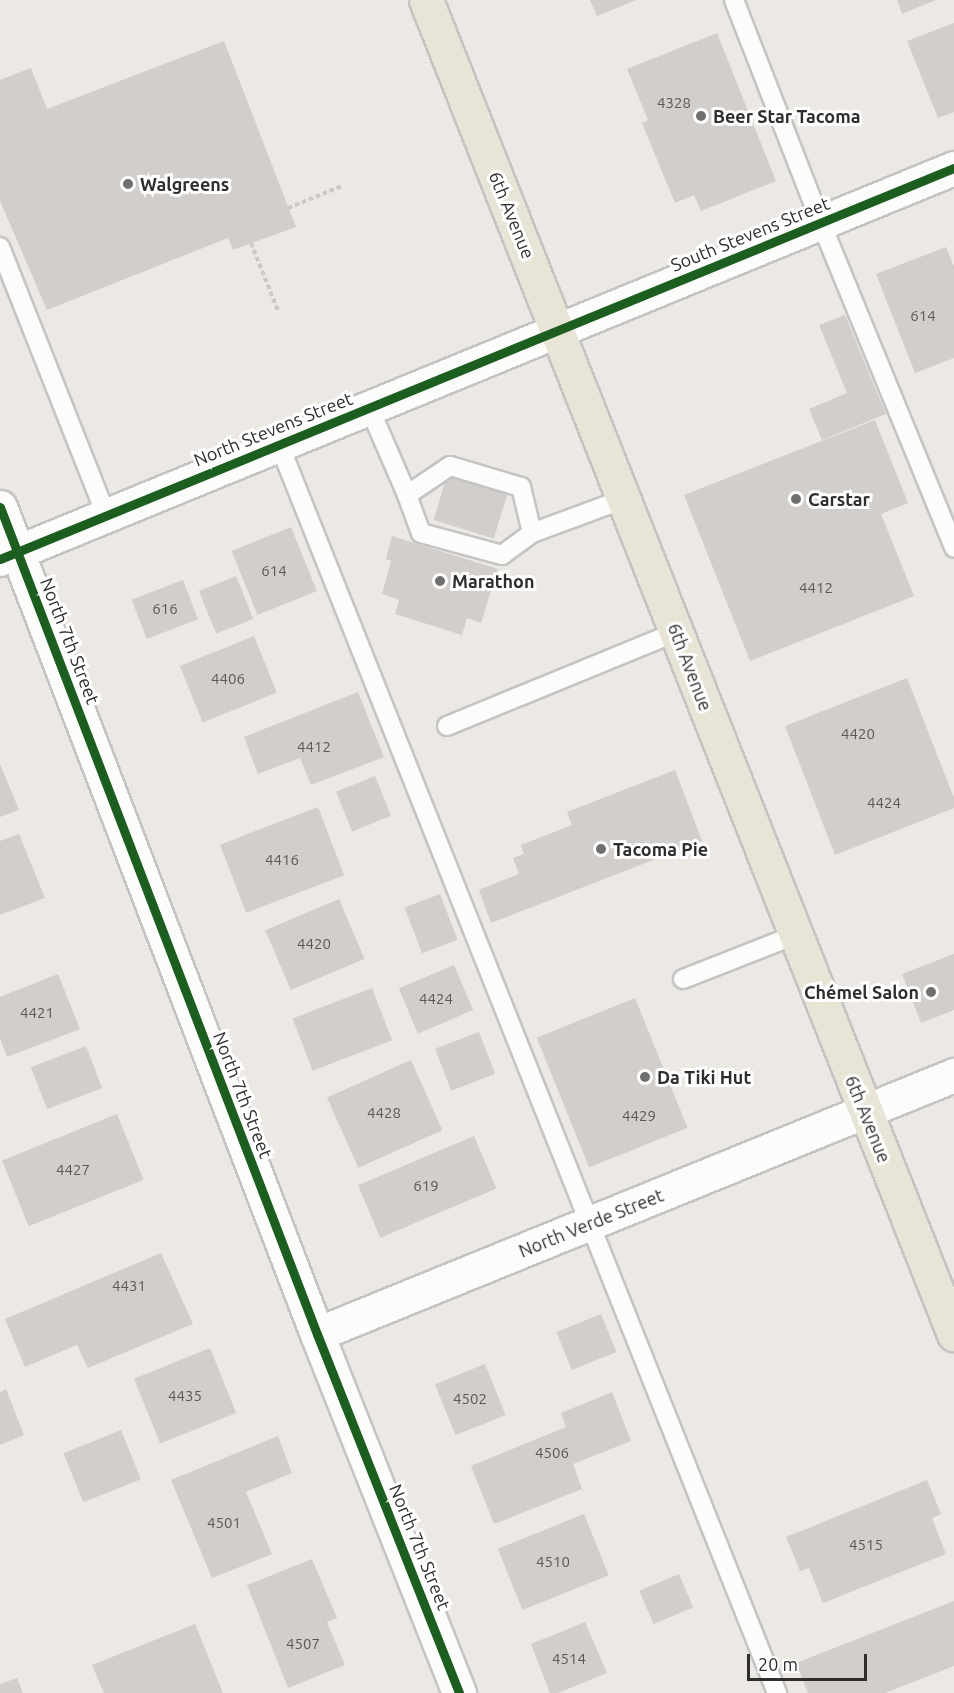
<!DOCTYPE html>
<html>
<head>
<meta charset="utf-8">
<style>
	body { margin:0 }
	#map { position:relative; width:954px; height:1693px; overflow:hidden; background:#ece8e4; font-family:Ubuntu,sans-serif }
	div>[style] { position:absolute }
	.building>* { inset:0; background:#d1cecb; transform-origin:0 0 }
	.path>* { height:4px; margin-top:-2px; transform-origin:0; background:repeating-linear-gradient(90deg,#c9c9c8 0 4.5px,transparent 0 7.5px) }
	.roads { filter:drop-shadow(2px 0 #c5c4c5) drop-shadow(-2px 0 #c5c4c5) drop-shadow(0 2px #c5c4c5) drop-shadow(0 -2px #c5c4c5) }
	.service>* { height:18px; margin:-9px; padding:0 9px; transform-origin:9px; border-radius:9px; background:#fcfcfb }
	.minor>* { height:33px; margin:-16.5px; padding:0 16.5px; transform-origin:16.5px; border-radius:16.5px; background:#fcfcfb }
	.tertiary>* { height:33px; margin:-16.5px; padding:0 16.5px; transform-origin:16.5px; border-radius:16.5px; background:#fcfcfb }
	.primary>* { height:33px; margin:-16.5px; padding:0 16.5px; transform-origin:16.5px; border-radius:16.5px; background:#e8e4d6 }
	.cycleway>* { height:9px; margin:-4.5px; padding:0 4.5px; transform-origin:4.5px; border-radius:4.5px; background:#1b5e20 }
	.dots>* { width:16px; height:16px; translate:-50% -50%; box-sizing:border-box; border:3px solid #fff; border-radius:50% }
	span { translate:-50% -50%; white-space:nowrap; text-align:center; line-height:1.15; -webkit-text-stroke:6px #fff; paint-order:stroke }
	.number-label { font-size:15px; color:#585857 }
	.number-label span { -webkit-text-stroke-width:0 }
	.poi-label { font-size:18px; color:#2e2e2e; font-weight:700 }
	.left { translate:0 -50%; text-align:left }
	.right { translate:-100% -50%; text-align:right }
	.street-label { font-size:18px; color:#2e2e2e }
	.scale { position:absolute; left:747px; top:1654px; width:120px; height:27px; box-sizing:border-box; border:3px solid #2e2e2e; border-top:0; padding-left:8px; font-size:18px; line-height:21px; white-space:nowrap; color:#2e2e2e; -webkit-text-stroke:4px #fff; paint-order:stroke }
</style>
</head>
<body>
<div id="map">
	<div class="building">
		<i style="clip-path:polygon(590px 0,636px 0,597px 16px)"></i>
		<i style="clip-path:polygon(897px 0,936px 0,902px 14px)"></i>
		<i style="clip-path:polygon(954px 23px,954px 112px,938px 118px,907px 41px)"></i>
		<i style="clip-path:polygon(717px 33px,776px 181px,701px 211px,694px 195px,675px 203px,642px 123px,648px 120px,627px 69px)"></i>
		<i style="clip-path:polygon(224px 41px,296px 227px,233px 250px,228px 238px,47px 310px,0 201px,0 80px,31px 68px,47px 109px)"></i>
		<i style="clip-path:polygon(946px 247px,954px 267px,954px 358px,915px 373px,876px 274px)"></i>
		<i style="clip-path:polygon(845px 315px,886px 414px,822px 440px,809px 409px,847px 393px,819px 325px)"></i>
		<i style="clip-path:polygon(875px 420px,908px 503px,881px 514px,914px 596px,750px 661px,684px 495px)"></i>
		<i style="left:447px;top:476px;width:63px;height:46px;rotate:17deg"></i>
		<i style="left:291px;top:527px;width:69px;height:64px;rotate:68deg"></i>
		<i style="clip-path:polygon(392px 536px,498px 569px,481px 623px,467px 618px,462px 635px,395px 614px,399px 600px,382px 594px,391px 561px,386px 559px)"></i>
		<i style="left:236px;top:576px;width:46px;height:40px;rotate:68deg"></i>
		<i style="left:183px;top:580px;width:42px;height:55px;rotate:69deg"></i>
		<i style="left:254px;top:636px;width:61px;height:80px;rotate:68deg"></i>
		<i style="clip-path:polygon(907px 678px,954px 798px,954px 808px,835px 855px,785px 726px)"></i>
		<i style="clip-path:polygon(358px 692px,384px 757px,311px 785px,300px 758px,258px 774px,244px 737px)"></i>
		<i style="clip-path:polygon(0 764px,19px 810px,0 817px)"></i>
		<i style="clip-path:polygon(675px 770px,702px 841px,491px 923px,479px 890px,519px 874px,513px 858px,524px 854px,521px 845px,572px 825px,567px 812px)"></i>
		<i style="left:375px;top:776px;width:43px;height:42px;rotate:68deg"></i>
		<i style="left:318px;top:807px;width:73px;height:105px;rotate:69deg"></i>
		<i style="clip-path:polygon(19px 834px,45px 898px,0 915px,0 841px)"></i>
		<i style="left:440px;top:894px;width:49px;height:38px;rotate:69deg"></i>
		<i style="left:339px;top:899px;width:65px;height:80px;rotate:67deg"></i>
		<i style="clip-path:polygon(954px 954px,954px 1010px,921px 1023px,902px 974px)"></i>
		<i style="left:454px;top:965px;width:49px;height:60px;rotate:67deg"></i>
		<i style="clip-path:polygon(58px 974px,80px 1029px,7px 1057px,0 1038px,0 997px)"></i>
		<i style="left:372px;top:988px;width:56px;height:85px;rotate:69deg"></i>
		<i style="left:635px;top:998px;width:140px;height:106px;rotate:68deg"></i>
		<i style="left:479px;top:1032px;width:45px;height:47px;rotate:69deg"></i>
		<i style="left:86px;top:1046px;width:45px;height:59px;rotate:69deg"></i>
		<i style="left:411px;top:1060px;width:77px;height:92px;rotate:66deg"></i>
		<i style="left:117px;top:1114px;width:71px;height:124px;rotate:68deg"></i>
		<i style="left:474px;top:1136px;width:57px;height:126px;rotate:67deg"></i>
		<i style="clip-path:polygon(161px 1253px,193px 1324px,88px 1368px,77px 1345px,25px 1367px,5px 1319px)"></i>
		<i style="left:601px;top:1314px;width:41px;height:48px;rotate:68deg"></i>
		<i style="left:210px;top:1348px;width:70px;height:82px;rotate:68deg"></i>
		<i style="left:485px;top:1364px;width:55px;height:54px;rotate:68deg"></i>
		<i style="clip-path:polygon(6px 1389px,24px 1435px,0 1445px,0 1392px)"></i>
		<i style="clip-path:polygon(612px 1392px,631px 1441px,573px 1464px,582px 1489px,494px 1524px,471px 1466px,566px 1427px,561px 1413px)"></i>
		<i style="left:121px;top:1430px;width:53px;height:62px;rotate:68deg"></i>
		<i style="clip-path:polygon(278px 1436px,292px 1473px,246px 1492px,272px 1554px,212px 1578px,171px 1480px)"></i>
		<i style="clip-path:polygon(927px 1480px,941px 1514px,932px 1518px,946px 1554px,823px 1603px,809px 1568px,800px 1571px,786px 1537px)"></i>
		<i style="left:584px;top:1514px;width:66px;height:93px;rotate:68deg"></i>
		<i style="clip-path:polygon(312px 1559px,337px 1618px,327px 1622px,345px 1665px,288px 1688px,247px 1585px)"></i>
		<i style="left:679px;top:1574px;width:36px;height:43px;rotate:67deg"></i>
		<i style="clip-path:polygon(954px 1601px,954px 1666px,885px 1693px,808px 1693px,796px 1663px)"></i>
		<i style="clip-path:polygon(585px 1622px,607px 1673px,558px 1693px,550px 1693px,531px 1644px)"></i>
		<i style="clip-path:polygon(195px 1624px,223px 1693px,104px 1693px,92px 1665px)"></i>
		<i style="clip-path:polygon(17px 1678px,23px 1693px,0 1693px,0 1684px)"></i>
	</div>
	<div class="path">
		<i style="left:288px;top:208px;width:58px;rotate:-22.2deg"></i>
		<i style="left:251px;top:243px;width:75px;rotate:68.2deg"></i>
	</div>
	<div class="roads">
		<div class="service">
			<i style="left:734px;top:0;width:239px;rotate:68.7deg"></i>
			<i style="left:821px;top:223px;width:351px;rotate:67.7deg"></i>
			<i style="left:0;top:247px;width:288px;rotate:68.4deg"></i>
			<i style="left:369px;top:407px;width:96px;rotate:66.6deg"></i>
			<i style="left:279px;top:444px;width:1345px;rotate:68.26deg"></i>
			<i style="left:532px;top:533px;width:47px;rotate:-103.4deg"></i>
			<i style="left:521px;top:487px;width:74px;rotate:-163.5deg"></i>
			<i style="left:450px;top:466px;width:52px;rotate:146deg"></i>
			<i style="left:407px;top:495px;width:40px;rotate:69.8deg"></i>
			<i style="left:421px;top:533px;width:84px;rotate:15.2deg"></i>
			<i style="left:502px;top:555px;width:37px;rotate:-36deg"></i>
			<i style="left:532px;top:533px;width:98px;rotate:-20.3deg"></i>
			<i style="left:447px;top:726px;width:248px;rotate:-22.3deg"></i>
			<i style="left:683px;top:979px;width:120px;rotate:-21.4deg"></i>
		</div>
		<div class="minor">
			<i style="left:0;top:507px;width:886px;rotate:69.03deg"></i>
			<i style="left:317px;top:1334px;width:386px;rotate:68.4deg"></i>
			<i style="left:317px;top:1334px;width:688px;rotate:-22.13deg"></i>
		</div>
		<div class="tertiary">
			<i style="left:0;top:559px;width:1031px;rotate:-22.29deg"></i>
		</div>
		<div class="primary">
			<i style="left:426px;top:0;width:1435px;rotate:68.41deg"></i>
		</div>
	</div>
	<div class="cycleway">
		<i style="left:0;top:507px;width:886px;rotate:69.03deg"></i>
		<i style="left:317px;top:1334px;width:386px;rotate:68.4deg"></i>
		<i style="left:0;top:559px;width:1031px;rotate:-22.29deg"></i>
	</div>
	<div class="dots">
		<i style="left:701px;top:116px;background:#706f6e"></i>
		<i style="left:128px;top:184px;background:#706f6e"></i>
		<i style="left:796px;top:499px;background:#706f6e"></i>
		<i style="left:440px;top:581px;background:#706f6e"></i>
		<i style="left:601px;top:849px;background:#706f6e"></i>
		<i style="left:931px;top:992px;background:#706f6e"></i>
		<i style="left:645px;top:1077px;background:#706f6e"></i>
	</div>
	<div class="number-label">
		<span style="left:674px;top:103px">4328</span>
		<span style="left:923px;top:316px">614</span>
		<span style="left:274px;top:571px">614</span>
		<span style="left:816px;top:588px">4412</span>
		<span style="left:165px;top:609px">616</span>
		<span style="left:228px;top:679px">4406</span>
		<span style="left:858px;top:734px">4420</span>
		<span style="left:314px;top:747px">4412</span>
		<span style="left:884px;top:803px">4424</span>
		<span style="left:282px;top:860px">4416</span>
		<span style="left:314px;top:944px">4420</span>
		<span style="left:436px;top:999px">4424</span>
		<span style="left:37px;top:1013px">4421</span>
		<span style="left:384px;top:1113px">4428</span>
		<span style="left:639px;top:1116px">4429</span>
		<span style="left:73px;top:1170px">4427</span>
		<span style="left:426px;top:1186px">619</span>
		<span style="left:129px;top:1286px">4431</span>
		<span style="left:185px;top:1396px">4435</span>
		<span style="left:470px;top:1399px">4502</span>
		<span style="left:552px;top:1453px">4506</span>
		<span style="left:224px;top:1523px">4501</span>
		<span style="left:866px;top:1545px">4515</span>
		<span style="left:553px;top:1562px">4510</span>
		<span style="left:303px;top:1644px">4507</span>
		<span style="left:569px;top:1659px">4514</span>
	</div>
	<div class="poi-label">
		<span class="left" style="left:713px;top:116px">Beer Star Tacoma</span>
		<span class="left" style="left:140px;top:184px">Walgreens</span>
		<span class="left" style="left:808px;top:499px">Carstar</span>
		<span class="left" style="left:452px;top:581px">Marathon</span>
		<span class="left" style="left:613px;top:849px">Tacoma Pie</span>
		<span class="right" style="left:919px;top:992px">Chémel Salon</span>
		<span class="left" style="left:657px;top:1077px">Da Tiki Hut</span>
	</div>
	<div class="street-label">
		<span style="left:512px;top:215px;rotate:68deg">6th Avenue</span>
		<span style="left:750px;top:234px;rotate:-22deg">South Stevens Street</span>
		<span style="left:273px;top:429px;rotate:-22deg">North Stevens Street</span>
		<span style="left:70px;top:641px;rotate:69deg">North 7th Street</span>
		<span style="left:690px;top:667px;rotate:69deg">6th Avenue</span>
		<span style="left:243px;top:1095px;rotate:69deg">North 7th Street</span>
		<span style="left:868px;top:1119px;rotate:68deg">6th Avenue</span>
		<span style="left:591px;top:1223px;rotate:-22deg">North Verde Street</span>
		<span style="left:420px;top:1547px;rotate:68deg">North 7th Street</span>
	</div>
	<div class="scale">20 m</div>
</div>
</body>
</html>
